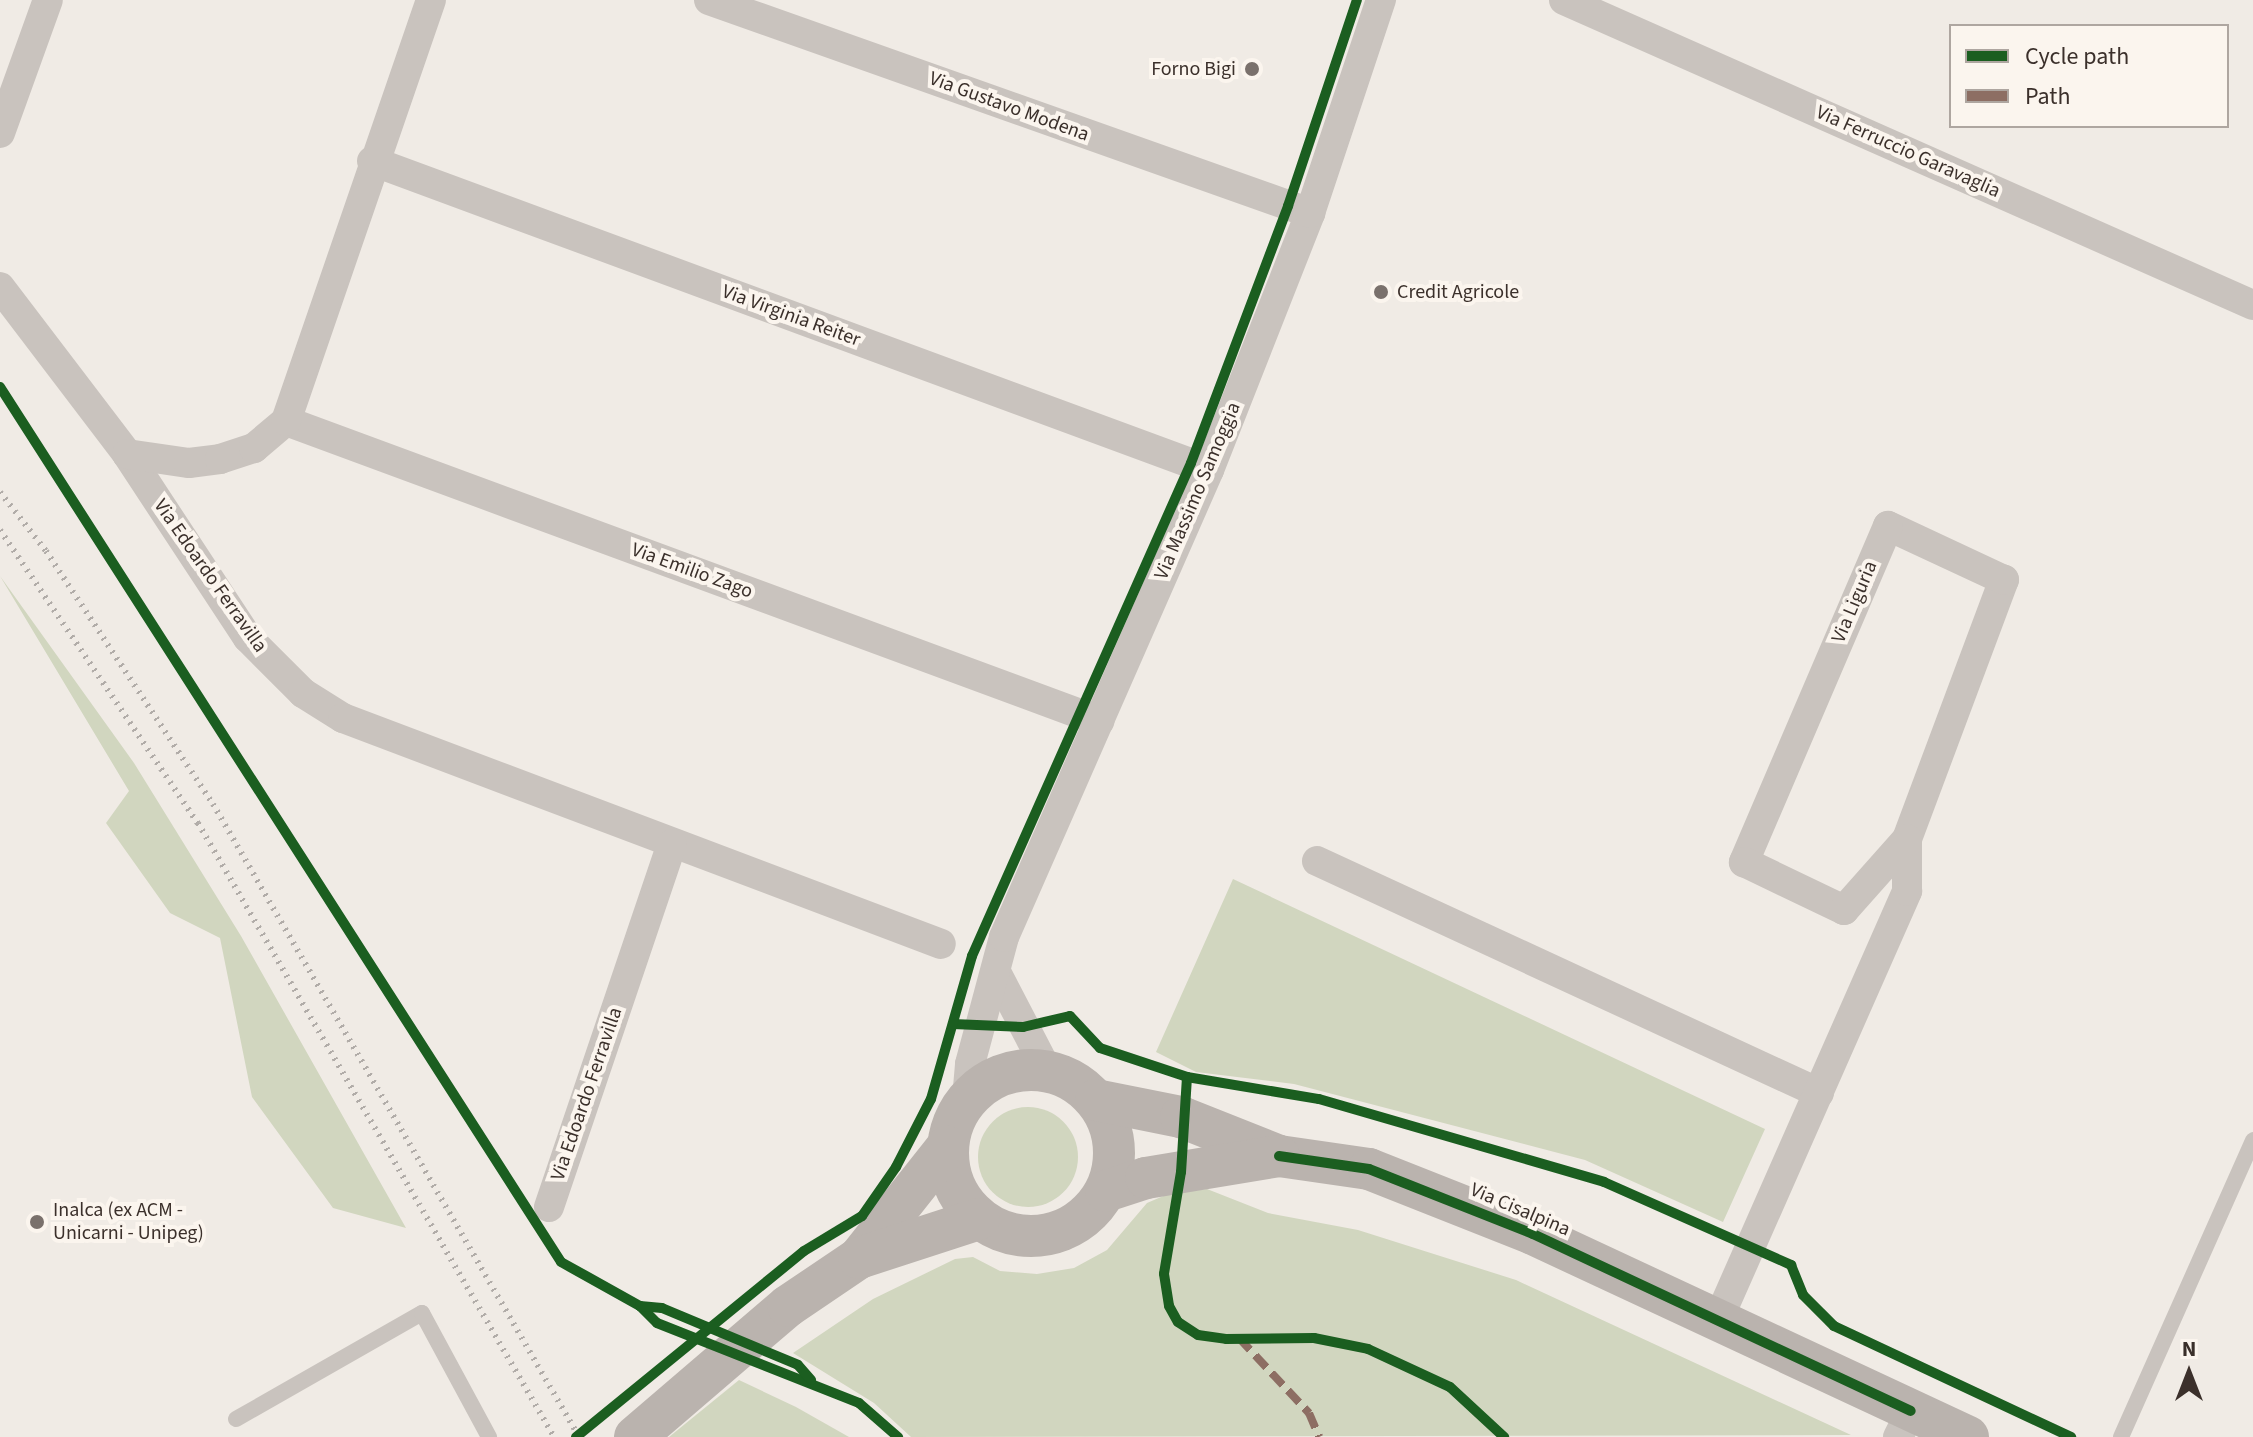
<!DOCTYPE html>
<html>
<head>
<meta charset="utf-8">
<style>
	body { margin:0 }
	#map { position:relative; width:2253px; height:1437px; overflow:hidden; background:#f0ebe5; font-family:"Source Sans 3",sans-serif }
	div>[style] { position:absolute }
	.green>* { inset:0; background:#d1d6bf }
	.round { border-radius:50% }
	.lane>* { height:16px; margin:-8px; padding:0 8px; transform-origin:8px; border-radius:8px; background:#c9c3be }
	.street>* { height:30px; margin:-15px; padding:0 15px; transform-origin:15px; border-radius:15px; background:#c9c3be }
	.secondary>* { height:42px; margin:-21px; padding:0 21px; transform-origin:21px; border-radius:21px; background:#bab3ae }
	.secondary>.ring { margin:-21px; padding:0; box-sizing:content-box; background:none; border:42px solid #bab3ae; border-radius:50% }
	.rail>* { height:6px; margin-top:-3px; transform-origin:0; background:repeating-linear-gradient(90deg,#b1aca8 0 2px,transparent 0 8px) }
	.quiet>* { height:8px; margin-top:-4px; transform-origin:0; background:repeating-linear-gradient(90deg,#8d6e63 0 16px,transparent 0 24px) }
	.cycleway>* { height:10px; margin:-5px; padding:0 5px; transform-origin:5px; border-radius:5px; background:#1b5e20 }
	.dots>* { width:22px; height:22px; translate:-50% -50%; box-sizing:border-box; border:4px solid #fbf5ee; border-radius:50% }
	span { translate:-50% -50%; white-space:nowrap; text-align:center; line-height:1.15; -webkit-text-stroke:8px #fbf5ee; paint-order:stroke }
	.poi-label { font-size:20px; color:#3b302b }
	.right { translate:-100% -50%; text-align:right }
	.left { translate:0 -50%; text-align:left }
	.street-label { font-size:20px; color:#3b302b }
	.legend { position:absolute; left:1949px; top:24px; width:280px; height:104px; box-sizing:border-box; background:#fbf5ee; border:2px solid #aea6a0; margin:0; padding:10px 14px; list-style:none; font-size:24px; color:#3b302b }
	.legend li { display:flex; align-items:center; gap:16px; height:40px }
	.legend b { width:40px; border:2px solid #aea6a0 }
	.north { position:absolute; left:2149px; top:1333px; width:80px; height:80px; -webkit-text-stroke:6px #fbf5ee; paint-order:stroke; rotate:0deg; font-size:22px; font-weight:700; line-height:32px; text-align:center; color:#3b302b }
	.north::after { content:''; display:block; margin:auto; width:28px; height:36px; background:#3b302b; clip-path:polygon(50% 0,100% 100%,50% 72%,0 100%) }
</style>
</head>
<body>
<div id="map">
	<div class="green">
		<i style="clip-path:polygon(0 576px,134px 763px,241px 936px,406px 1228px,333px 1208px,252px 1097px,220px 938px,170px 913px,106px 823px,129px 791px)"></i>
		<i style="clip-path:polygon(1233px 879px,1765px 1129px,1723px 1222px,1585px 1160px,1294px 1084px,1196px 1072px,1156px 1052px)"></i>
		<i class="round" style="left:978px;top:1107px;width:100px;height:100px"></i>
		<i style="clip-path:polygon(1207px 1189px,1268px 1213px,1358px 1230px,1516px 1280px,1851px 1435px,911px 1437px,874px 1403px,793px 1353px,873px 1299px,955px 1259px,973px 1257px,1000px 1271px,1037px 1274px,1074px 1268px,1107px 1250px,1147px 1203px,1168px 1194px)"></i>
		<i style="clip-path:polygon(739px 1380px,796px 1407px,849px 1437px,669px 1437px)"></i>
	</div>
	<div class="lane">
		<i style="left:236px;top:1419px;width:214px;rotate:-29.7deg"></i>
		<i style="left:422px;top:1313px;width:141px;rotate:61.6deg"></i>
		<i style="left:2121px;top:1437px;width:325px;rotate:-66deg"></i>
	</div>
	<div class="street">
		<i style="left:709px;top:0;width:638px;rotate:19.51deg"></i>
		<i style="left:1564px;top:0;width:753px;rotate:23.88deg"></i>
		<i style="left:0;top:133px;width:141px;rotate:-70.2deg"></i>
		<i style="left:372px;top:161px;width:892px;rotate:20.26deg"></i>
		<i style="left:0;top:287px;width:210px;rotate:52.7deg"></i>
		<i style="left:127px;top:454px;width:220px;rotate:56.7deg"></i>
		<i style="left:248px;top:638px;width:78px;rotate:45deg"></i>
		<i style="left:303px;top:693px;width:47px;rotate:32deg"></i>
		<i style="left:343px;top:718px;width:639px;rotate:20.7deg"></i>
		<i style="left:286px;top:421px;width:867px;rotate:20.25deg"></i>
		<i style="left:127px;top:454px;width:63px;rotate:8.3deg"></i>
		<i style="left:189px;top:463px;width:31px;rotate:-7deg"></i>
		<i style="left:220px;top:459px;width:36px;rotate:-18deg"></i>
		<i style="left:254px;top:448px;width:42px;rotate:-40.2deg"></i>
		<i style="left:286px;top:421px;width:445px;rotate:-71deg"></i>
		<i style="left:1317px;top:861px;width:553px;rotate:24.8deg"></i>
		<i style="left:997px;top:974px;width:110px;rotate:62.5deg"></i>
		<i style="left:967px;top:1099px;width:35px;rotate:-85deg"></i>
		<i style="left:970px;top:1064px;width:131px;rotate:-75deg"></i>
		<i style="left:1004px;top:937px;width:510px;rotate:-66.3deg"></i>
		<i style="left:1209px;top:470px;width:276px;rotate:-68.5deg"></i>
		<i style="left:1310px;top:213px;width:225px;rotate:-71.6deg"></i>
		<i style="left:549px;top:1207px;width:383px;rotate:-71.3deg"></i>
		<i style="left:1718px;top:1320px;width:469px;rotate:-66.2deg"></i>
		<i style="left:1907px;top:891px;width:52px;rotate:-90deg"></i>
		<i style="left:1907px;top:839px;width:277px;rotate:-69.5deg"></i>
		<i style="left:2004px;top:580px;width:128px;rotate:-155deg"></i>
		<i style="left:1888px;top:526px;width:366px;rotate:113.2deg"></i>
		<i style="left:1744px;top:862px;width:111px;rotate:25.6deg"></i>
		<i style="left:1844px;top:910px;width:95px;rotate:-48.4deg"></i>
		<i style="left:1898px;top:1437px;width:29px;rotate:-63deg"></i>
	</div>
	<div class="secondary">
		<i class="ring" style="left:948px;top:1070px;width:124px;height:124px"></i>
		<i style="left:1096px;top:1100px;width:87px;rotate:11.3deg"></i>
		<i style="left:1181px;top:1117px;width:105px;rotate:21.7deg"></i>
		<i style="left:1279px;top:1156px;width:91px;rotate:8.2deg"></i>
		<i style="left:1369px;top:1169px;width:176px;rotate:21.6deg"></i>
		<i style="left:1533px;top:1234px;width:480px;rotate:25deg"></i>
		<i style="left:1106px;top:1191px;width:42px;rotate:-18deg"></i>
		<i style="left:1146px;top:1178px;width:135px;rotate:-9.4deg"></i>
		<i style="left:859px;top:1258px;width:142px;rotate:-51.6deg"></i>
		<i style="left:635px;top:1437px;width:201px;rotate:-40.6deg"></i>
		<i style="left:788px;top:1306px;width:86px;rotate:-34.1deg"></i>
		<i style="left:859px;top:1258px;width:126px;rotate:-18deg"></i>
	</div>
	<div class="rail">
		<i style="left:0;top:492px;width:75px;rotate:52.1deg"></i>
		<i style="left:46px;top:551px;width:303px;rotate:56.6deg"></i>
		<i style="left:213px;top:804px;width:731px;rotate:59.96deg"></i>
		<i style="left:0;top:530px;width:354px;rotate:56deg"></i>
		<i style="left:198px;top:823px;width:710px;rotate:59.89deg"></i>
	</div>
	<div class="quiet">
		<i style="left:1239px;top:1338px;width:103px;rotate:47deg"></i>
		<i style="left:1309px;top:1413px;width:26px;rotate:67deg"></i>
	</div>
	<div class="cycleway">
		<i style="left:0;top:387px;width:1039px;rotate:57.33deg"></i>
		<i style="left:561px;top:1262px;width:90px;rotate:29.1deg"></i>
		<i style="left:640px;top:1306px;width:24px;rotate:45deg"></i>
		<i style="left:657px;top:1323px;width:217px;rotate:21.6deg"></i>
		<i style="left:859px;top:1403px;width:52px;rotate:41.1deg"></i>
		<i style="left:953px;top:1024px;width:70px;rotate:2.5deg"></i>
		<i style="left:1023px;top:1027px;width:48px;rotate:-13.2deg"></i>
		<i style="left:1070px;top:1016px;width:44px;rotate:46.8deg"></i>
		<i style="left:1100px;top:1048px;width:92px;rotate:18.4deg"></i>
		<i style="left:1187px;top:1077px;width:134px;rotate:9.5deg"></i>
		<i style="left:1319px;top:1099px;width:297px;rotate:16.2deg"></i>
		<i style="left:1604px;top:1182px;width:205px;rotate:23.9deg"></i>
		<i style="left:1791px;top:1265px;width:32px;rotate:68deg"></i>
		<i style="left:1803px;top:1295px;width:44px;rotate:45deg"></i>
		<i style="left:1834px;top:1326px;width:262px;rotate:25.1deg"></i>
		<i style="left:1187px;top:1077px;width:95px;rotate:93.6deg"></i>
		<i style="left:1181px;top:1172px;width:103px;rotate:99.5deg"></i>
		<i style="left:1164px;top:1274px;width:32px;rotate:81deg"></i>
		<i style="left:1169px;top:1306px;width:18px;rotate:61deg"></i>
		<i style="left:1178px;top:1322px;width:24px;rotate:33deg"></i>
		<i style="left:1198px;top:1335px;width:28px;rotate:8deg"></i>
		<i style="left:1226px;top:1339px;width:88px;rotate:-0.7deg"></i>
		<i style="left:1314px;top:1338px;width:55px;rotate:11.5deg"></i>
		<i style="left:1368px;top:1349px;width:90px;rotate:24.9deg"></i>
		<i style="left:1450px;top:1387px;width:74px;rotate:42.8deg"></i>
		<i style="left:1279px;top:1156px;width:91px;rotate:8.2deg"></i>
		<i style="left:1369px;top:1169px;width:176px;rotate:21.6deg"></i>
		<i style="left:1533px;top:1234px;width:417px;rotate:25.1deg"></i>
		<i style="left:640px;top:1306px;width:22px;rotate:5deg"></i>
		<i style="left:662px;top:1308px;width:147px;rotate:22.7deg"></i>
		<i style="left:798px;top:1365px;width:20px;rotate:49deg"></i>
		<i style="left:576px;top:1437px;width:294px;rotate:-39.2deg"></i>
		<i style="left:804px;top:1251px;width:68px;rotate:-31.1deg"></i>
		<i style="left:862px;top:1216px;width:60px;rotate:-55.2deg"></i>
		<i style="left:896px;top:1167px;width:76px;rotate:-62.8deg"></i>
		<i style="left:931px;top:1099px;width:149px;rotate:-74deg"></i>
		<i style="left:972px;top:956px;width:539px;rotate:-66.05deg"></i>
		<i style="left:1191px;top:463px;width:275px;rotate:-69.3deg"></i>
		<i style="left:1288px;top:206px;width:217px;rotate:-71.5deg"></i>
	</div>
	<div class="dots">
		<i style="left:1252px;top:69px;background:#7a716c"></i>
		<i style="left:1381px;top:292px;background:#7a716c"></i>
		<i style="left:37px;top:1222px;background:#7a716c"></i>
	</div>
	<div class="poi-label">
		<span class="right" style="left:1236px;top:69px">Forno Bigi</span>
		<span class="left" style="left:1397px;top:292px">Credit Agricole</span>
		<span class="left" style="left:53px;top:1222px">Inalca (ex ACM -<br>Unicarni - Unipeg)</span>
	</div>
	<div class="street-label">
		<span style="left:1009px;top:107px;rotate:20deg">Via Gustavo Modena</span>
		<span style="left:1908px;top:152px;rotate:24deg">Via Ferruccio Garavaglia</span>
		<span style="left:791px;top:316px;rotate:20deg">Via Virginia Reiter</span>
		<span style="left:1198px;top:491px;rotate:-67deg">Via Massimo Samoggia</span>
		<span style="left:692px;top:571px;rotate:20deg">Via Emilio Zago</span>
		<span style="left:210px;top:576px;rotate:55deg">Via Edoardo Ferravilla</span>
		<span style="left:1855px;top:602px;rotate:-67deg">Via Liguria</span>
		<span style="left:587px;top:1094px;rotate:-71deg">Via Edoardo Ferravilla</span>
		<span style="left:1520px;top:1210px;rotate:23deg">Via Cisalpina</span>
	</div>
	<ul class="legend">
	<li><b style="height:10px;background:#1b5e20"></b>Cycle path</li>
	<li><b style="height:10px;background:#8d6e63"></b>Path</li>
	</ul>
	<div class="north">N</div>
</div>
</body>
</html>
